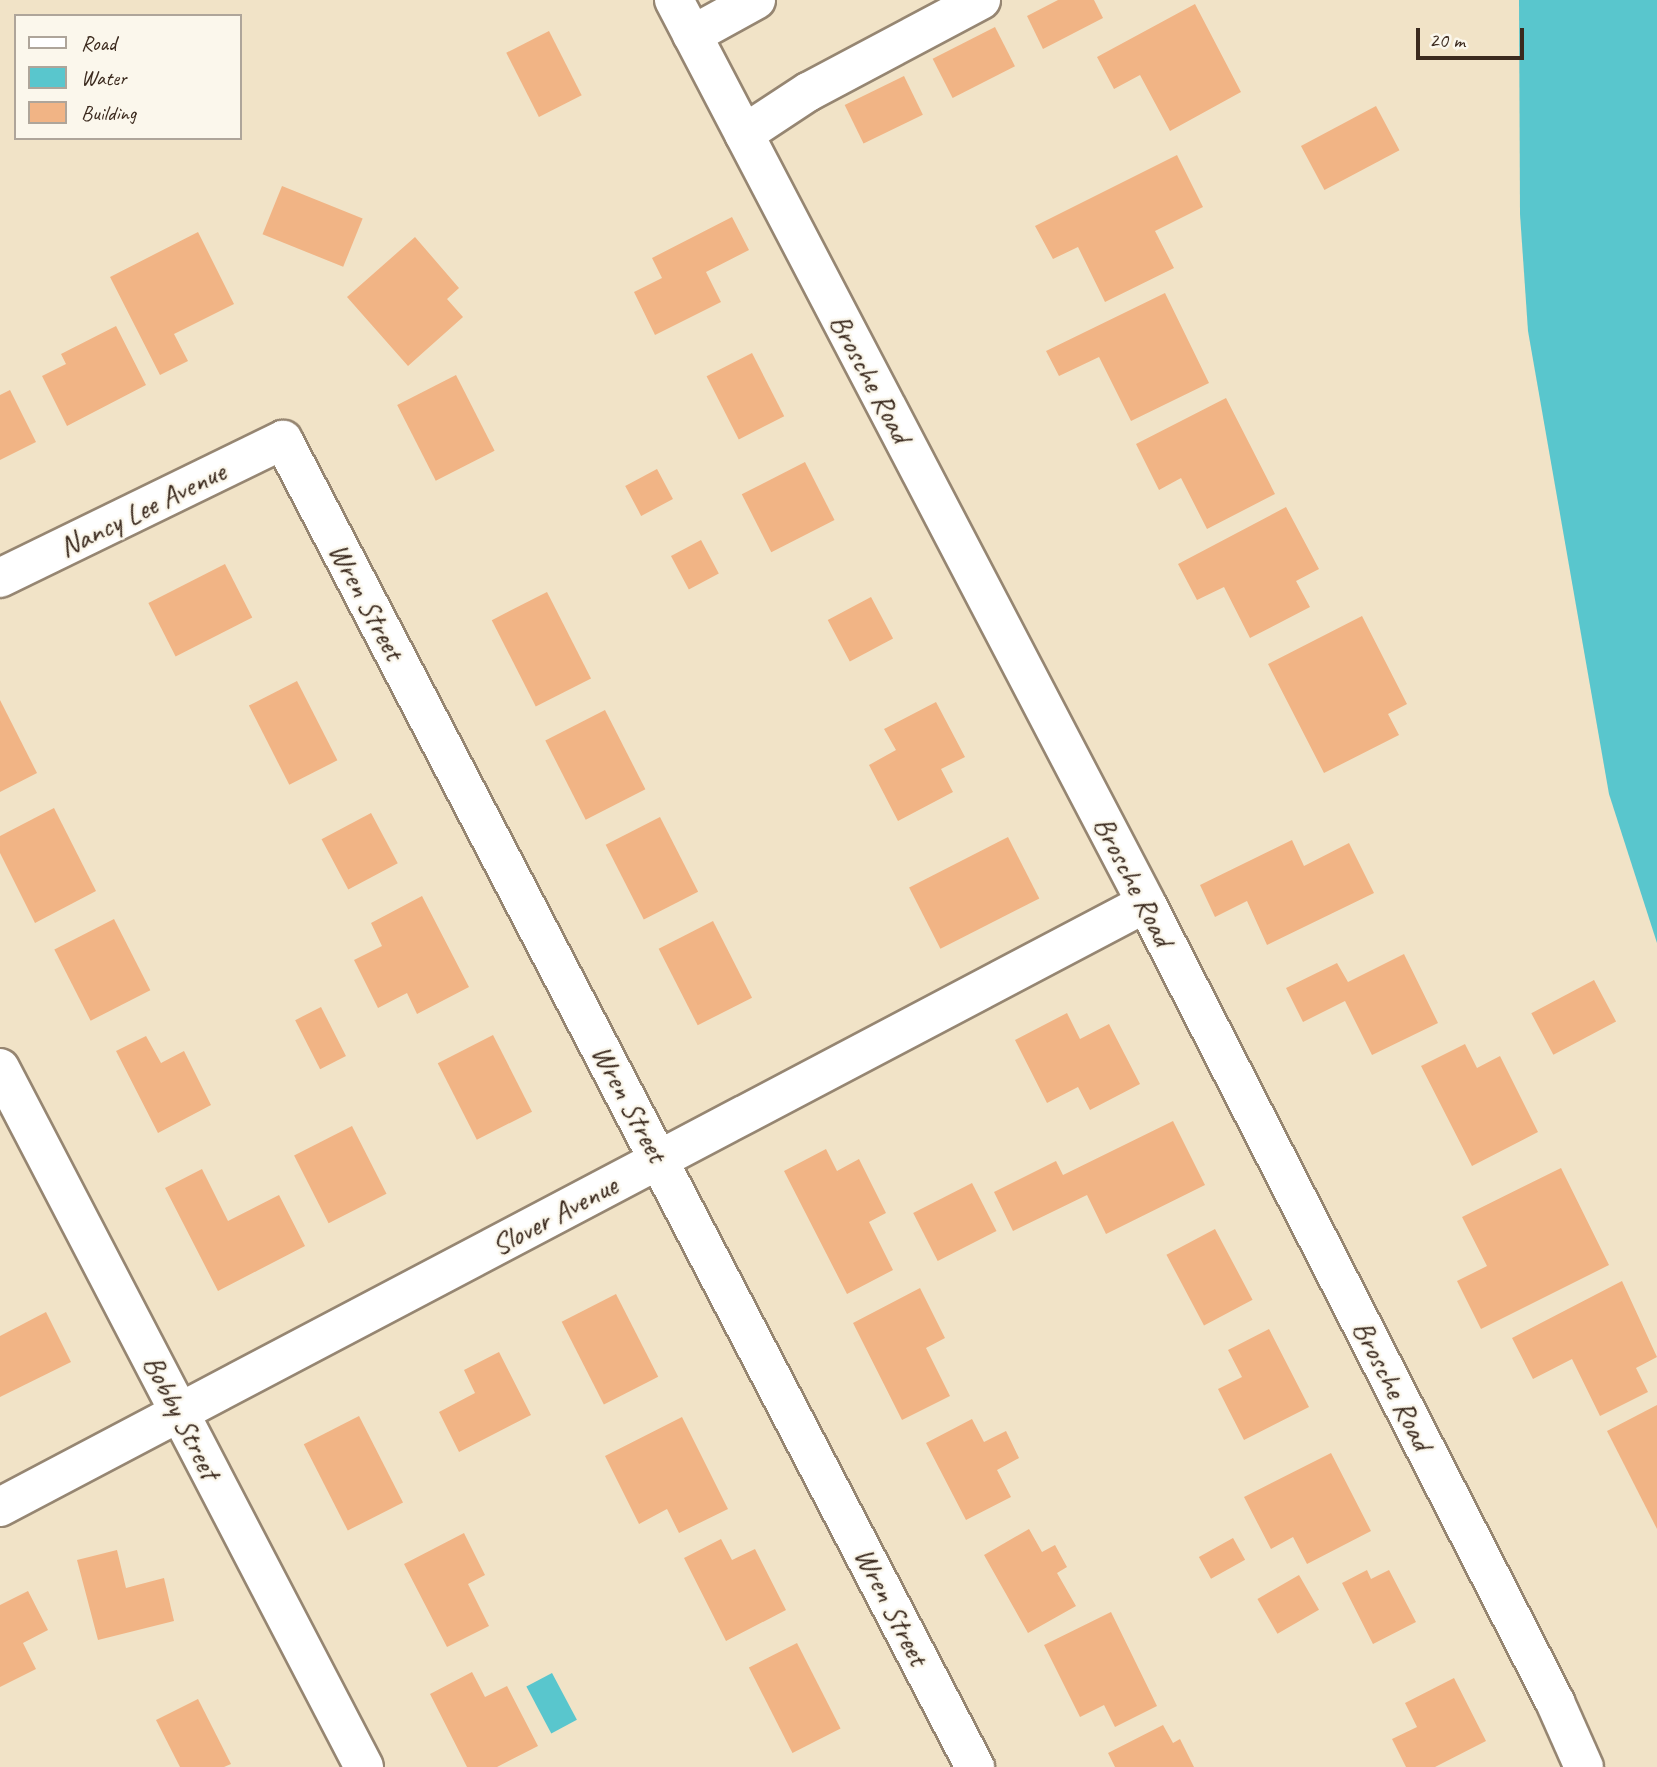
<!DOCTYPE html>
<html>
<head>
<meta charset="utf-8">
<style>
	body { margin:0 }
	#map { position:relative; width:1657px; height:1767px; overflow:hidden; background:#f1e3c7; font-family:Caveat,sans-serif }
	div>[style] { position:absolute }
	.water>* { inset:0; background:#59c6cd; transform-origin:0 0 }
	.building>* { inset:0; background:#f1b485; transform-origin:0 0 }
	.roads { filter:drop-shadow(2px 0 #968672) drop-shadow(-2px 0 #968672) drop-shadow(0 2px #968672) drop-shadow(0 -2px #968672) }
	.minor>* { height:38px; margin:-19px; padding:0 19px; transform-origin:19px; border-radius:19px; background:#fff }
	span { translate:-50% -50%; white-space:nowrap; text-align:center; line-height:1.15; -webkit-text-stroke:5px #fbf7ec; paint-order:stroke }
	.street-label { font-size:30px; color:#3b2a1e }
	.legend { position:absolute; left:14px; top:14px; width:228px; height:126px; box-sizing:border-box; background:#fbf7ec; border:2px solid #aea59a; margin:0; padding:9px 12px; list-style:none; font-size:21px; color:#3b2a1e }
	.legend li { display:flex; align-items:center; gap:14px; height:35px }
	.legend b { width:35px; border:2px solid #aea59a }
	.scale { position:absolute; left:1416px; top:28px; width:108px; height:32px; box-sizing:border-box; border:4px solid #3b2a1e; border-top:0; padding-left:9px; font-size:21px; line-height:24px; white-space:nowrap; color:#3b2a1e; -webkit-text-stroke:5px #fbf7ec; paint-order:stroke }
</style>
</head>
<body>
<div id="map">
	<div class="water">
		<i style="clip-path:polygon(1519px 0,1657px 0,1657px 943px,1609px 794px,1528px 331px,1520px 214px)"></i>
		<i style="left:552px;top:1673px;width:53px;height:29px;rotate:62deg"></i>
	</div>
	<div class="building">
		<i style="clip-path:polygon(1058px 0,1094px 0,1103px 18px,1043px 49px,1027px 16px)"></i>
		<i style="clip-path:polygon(1195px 4px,1241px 92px,1170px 131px,1140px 75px,1114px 89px,1097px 57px)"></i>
		<i style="left:995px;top:27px;width:44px;height:70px;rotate:63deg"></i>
		<i style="left:549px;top:31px;width:72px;height:48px;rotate:63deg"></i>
		<i style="left:904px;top:76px;width:43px;height:66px;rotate:64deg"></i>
		<i style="left:1376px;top:106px;width:50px;height:85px;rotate:62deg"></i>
		<i style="clip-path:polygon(1177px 155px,1203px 207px,1155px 231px,1174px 268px,1105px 302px,1078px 247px,1053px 259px,1035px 226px)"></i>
		<i style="left:282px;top:186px;width:87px;height:52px;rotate:22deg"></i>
		<i style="clip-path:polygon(732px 217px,749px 250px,706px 272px,721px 302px,655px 335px,634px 292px,662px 278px,652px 258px)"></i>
		<i style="clip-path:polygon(198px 232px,234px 304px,174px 334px,188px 361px,160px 375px,110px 277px)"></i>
		<i style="clip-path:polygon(415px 237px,459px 288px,447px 299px,463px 317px,408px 366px,347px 297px)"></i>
		<i style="clip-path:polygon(1165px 293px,1209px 383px,1131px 421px,1099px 357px,1059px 376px,1046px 351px)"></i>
		<i style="clip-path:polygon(116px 326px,146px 385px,67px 426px,42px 376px,66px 364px,61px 354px)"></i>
		<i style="left:752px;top:353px;width:71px;height:51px;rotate:63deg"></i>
		<i style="left:456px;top:375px;width:85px;height:66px;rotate:63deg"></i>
		<i style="clip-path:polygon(10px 390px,36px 442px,0 460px,0 395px)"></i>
		<i style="clip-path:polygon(1226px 398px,1275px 494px,1207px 529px,1181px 478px,1159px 490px,1136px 444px)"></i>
		<i style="left:805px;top:462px;width:65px;height:71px;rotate:63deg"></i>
		<i style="left:657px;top:469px;width:34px;height:36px;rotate:62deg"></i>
		<i style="clip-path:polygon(1286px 507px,1319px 569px,1296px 581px,1310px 607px,1250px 638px,1224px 587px,1197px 600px,1178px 564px)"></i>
		<i style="left:701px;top:540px;width:38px;height:34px;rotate:62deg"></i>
		<i style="left:225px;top:564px;width:60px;height:86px;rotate:63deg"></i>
		<i style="left:547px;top:592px;width:97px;height:62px;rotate:63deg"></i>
		<i style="left:871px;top:597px;width:47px;height:49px;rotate:62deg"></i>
		<i style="clip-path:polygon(1362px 616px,1407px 704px,1388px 714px,1399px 735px,1324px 773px,1268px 664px)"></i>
		<i style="left:297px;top:681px;width:89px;height:54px;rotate:63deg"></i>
		<i style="clip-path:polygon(0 700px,37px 773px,0 792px)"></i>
		<i style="clip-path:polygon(936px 702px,965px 757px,941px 769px,953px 792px,898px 821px,869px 765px,896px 750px,884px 729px)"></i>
		<i style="left:605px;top:710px;width:89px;height:67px;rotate:63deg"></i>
		<i style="clip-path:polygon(54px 808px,96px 891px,35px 923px,0 853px,0 836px)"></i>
		<i style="left:371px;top:813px;width:57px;height:56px;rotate:62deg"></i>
		<i style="left:660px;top:817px;width:84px;height:61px;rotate:63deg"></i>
		<i style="left:1008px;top:837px;width:69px;height:111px;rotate:63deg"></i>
		<i style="clip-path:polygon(1292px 840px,1304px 866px,1349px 843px,1374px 893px,1267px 945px,1247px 901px,1215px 917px,1200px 885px)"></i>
		<i style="clip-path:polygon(422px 896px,469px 987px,417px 1014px,407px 993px,378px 1008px,354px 960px,382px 946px,371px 923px)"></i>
		<i style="left:114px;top:919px;width:80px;height:67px;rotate:63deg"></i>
		<i style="left:713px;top:921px;width:86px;height:61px;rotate:63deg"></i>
		<i style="clip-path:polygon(1404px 954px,1438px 1023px,1372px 1055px,1345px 1001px,1303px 1022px,1286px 988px,1337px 963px,1348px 982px)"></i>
		<i style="left:1594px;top:980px;width:47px;height:71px;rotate:62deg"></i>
		<i style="left:321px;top:1007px;width:55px;height:29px;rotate:63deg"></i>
		<i style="clip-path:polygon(1067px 1013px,1080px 1039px,1109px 1024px,1140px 1084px,1090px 1110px,1078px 1087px,1047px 1103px,1015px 1040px)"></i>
		<i style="left:493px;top:1035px;width:86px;height:62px;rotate:63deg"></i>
		<i style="clip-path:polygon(146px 1036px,161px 1063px,184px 1051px,211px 1105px,158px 1133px,116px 1051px)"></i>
		<i style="clip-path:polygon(1465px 1044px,1477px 1068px,1500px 1056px,1538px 1132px,1472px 1166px,1421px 1066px)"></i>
		<i style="clip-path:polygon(1173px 1121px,1205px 1185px,1106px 1234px,1087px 1195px,1013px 1231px,994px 1192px,1056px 1161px,1063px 1175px)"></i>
		<i style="left:352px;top:1126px;width:76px;height:65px;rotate:63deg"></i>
		<i style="clip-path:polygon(826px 1149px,837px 1171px,859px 1159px,886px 1213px,869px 1222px,893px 1270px,847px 1294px,784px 1171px)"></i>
		<i style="clip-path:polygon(1561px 1168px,1609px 1265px,1481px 1329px,1457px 1281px,1487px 1266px,1462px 1217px)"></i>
		<i style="clip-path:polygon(202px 1169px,228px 1221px,279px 1195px,305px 1246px,218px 1291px,165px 1188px)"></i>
		<i style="left:972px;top:1183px;width:54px;height:66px;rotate:63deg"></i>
		<i style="left:1215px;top:1229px;width:80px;height:55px;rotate:62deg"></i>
		<i style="clip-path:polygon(1622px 1281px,1657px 1357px,1636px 1368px,1648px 1392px,1600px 1416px,1572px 1359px,1533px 1379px,1512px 1338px)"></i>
		<i style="clip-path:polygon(920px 1288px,945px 1338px,926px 1348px,950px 1396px,902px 1420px,853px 1323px)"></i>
		<i style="left:616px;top:1294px;width:93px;height:61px;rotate:63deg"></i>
		<i style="clip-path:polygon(46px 1312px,71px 1362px,0 1397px,0 1336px)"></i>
		<i style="clip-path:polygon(1269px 1329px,1309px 1407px,1244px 1440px,1218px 1389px,1242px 1377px,1228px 1350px)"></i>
		<i style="clip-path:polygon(499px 1352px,531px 1415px,459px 1452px,439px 1412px,475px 1393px,464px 1370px)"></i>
		<i style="clip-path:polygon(1657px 1405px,1657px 1529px,1607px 1431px)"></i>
		<i style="left:359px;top:1416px;width:97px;height:62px;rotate:63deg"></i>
		<i style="clip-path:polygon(682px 1417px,728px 1509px,679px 1533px,667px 1509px,639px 1524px,605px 1456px)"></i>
		<i style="clip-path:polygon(972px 1419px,984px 1442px,1006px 1431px,1019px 1458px,997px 1470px,1011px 1497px,966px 1520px,926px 1443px)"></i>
		<i style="clip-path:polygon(1331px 1453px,1371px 1531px,1307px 1564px,1293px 1537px,1271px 1549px,1244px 1497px)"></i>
		<i style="clip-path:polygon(1029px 1529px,1042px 1552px,1055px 1545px,1067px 1567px,1057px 1573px,1076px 1606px,1028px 1633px,984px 1555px)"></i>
		<i style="clip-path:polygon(464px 1533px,485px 1575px,468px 1584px,489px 1626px,447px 1647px,404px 1564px)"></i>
		<i style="left:1233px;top:1538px;width:25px;height:39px;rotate:61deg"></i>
		<i style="clip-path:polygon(721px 1539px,732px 1560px,755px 1549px,786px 1610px,726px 1641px,684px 1558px)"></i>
		<i style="clip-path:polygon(117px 1550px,126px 1588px,164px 1578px,174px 1621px,98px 1640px,77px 1560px)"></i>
		<i style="clip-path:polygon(1367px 1570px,1371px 1579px,1389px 1570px,1416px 1622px,1373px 1644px,1342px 1583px)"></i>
		<i style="left:1299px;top:1575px;width:40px;height:48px;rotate:60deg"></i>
		<i style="clip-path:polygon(28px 1591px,48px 1630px,23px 1643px,36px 1669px,0 1687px,0 1605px)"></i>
		<i style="clip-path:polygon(1111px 1612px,1157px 1706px,1115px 1727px,1104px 1705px,1080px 1717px,1044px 1645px)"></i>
		<i style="left:797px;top:1643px;width:96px;height:54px;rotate:63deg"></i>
		<i style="clip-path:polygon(472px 1672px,485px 1697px,507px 1686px,538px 1746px,497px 1767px,467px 1767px,430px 1694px)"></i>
		<i style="clip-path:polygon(1454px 1678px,1486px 1741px,1435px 1767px,1406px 1767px,1392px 1739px,1417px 1727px,1405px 1703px)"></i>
		<i style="clip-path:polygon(198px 1699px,231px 1764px,224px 1767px,180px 1767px,156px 1720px)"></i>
		<i style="clip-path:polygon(1163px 1725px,1173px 1743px,1180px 1739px,1194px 1767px,1115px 1767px,1108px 1753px)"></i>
	</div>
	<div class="roads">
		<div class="minor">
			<i style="left:674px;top:0;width:1019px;rotate:62.4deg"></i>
			<i style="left:1146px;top:903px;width:898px;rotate:62.89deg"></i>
			<i style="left:1555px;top:1702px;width:71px;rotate:66deg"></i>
			<i style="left:692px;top:35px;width:73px;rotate:-28.7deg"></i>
			<i style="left:744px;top:134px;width:77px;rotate:-33.3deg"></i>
			<i style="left:808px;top:92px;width:196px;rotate:-28deg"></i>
			<i style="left:0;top:578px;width:315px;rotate:-26deg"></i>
			<i style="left:283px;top:440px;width:1497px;rotate:62.46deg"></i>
			<i style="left:0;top:1068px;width:788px;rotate:62.49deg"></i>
			<i style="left:0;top:1507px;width:1295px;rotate:-27.79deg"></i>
		</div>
	</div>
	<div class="street-label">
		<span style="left:871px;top:378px;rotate:62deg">Brosche Road</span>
		<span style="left:142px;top:509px;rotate:-26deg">Nancy Lee Avenue</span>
		<span style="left:367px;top:601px;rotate:62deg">Wren Street</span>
		<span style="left:1134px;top:881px;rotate:63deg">Brosche Road</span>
		<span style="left:630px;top:1103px;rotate:62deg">Wren Street</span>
		<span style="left:554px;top:1215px;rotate:-28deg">Slover Avenue</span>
		<span style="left:1393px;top:1385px;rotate:63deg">Brosche Road</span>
		<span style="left:182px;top:1417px;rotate:63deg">Bobby Street</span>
		<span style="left:892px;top:1606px;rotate:63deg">Wren Street</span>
	</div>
	<ul class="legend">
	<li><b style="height:9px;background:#fff"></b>Road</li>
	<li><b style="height:19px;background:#59c6cd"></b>Water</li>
	<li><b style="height:19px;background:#f1b485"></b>Building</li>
	</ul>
	<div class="scale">20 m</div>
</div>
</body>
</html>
